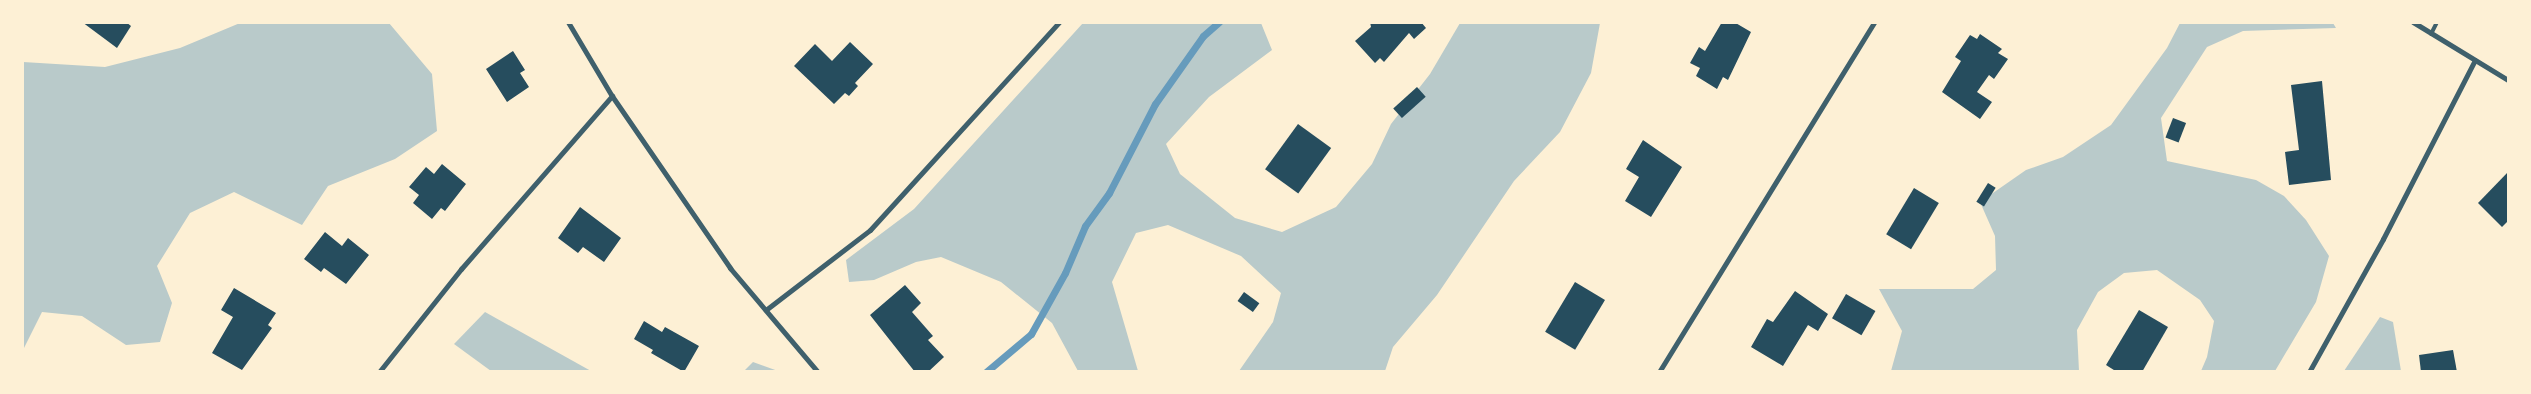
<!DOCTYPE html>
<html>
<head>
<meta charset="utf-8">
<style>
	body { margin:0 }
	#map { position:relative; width:2531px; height:394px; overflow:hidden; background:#fdf0d5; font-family:Roboto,sans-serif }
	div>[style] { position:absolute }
	.green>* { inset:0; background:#b9caca }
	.stream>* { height:7px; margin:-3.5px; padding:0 3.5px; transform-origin:3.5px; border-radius:3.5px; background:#669bbc }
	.building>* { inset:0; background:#264d5e; transform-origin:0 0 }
	.service>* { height:4px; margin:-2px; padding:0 2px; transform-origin:2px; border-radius:2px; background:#3f606c }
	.minor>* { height:5px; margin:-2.5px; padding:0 2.5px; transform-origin:2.5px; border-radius:2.5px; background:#3f606c }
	span { translate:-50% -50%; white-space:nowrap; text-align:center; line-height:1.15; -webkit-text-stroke:5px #fdf0d5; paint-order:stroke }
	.frame { position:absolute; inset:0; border:24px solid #fdf0d5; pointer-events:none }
</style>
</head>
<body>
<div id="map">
	<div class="green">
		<i style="clip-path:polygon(240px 23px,389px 23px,432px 74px,437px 131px,395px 159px,328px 186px,302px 225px,234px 192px,190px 213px,157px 266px,172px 303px,160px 342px,126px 345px,82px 316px,42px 312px,23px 350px,23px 62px,105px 67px,180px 48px)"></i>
		<i style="clip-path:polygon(1083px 23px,1261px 23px,1272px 50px,1209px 97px,1166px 144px,1180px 174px,1235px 218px,1282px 232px,1336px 207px,1372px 164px,1391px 124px,1430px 74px,1460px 23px,1600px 23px,1591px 73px,1560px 132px,1514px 181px,1437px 295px,1393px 347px,1385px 371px,1239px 371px,1273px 322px,1281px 293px,1241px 256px,1168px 225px,1136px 233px,1112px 282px,1138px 371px,1078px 371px,1052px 323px,1001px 282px,941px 257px,916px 262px,874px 280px,849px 282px,846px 260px,914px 209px)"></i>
		<i style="clip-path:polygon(2180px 23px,2333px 23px,2336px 28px,2243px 31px,2207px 47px,2161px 118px,2167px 161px,2256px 180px,2284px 196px,2306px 220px,2329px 256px,2316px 302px,2275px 371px,2201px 371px,2207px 357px,2214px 321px,2200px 300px,2157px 270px,2124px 273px,2098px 292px,2077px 330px,2079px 371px,1891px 371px,1902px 331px,1879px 289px,1973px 289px,1996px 270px,1995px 236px,1980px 202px,2026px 170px,2063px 157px,2111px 125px,2167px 48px)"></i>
		<i style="clip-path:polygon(485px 312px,591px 371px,491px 371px,454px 344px)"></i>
		<i style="clip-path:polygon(2380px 317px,2393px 322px,2401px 371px,2344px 371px)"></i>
		<i style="clip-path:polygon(753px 362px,778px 371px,744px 371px)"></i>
	</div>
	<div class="stream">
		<i style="left:986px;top:372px;width:59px;rotate:-40.2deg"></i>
		<i style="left:1031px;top:334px;width:70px;rotate:-60.9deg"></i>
		<i style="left:1065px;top:273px;width:51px;rotate:-66.9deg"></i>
		<i style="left:1085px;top:226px;width:41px;rotate:-54deg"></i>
		<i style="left:1109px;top:193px;width:100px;rotate:-62.7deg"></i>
		<i style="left:1155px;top:104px;width:83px;rotate:-54.8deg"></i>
		<i style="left:1203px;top:36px;width:21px;rotate:-41deg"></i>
	</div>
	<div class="building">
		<i style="clip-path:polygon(82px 22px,126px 22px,131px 26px,117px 48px)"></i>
		<i style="clip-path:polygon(1370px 22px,1421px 22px,1426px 28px,1414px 39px,1409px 33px,1384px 62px,1380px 58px,1375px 63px,1355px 41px,1371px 27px)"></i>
		<i style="clip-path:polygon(1722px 22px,1734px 22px,1751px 32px,1728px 80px,1723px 77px,1717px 89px,1696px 76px,1700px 68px,1690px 63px,1699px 47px,1705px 51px)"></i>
		<i style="clip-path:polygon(1980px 34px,2002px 49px,1998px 53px,2008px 59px,1994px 79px,1989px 75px,1977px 92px,1992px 102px,1980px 119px,1942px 92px,1961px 61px,1955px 57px,1970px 35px,1977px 39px)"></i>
		<i style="clip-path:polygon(850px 42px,873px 64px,855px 83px,858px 86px,849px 96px,845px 93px,834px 104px,794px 66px,815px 44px,832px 61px)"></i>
		<i style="clip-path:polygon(513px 51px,525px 70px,520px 73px,529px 87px,507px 102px,486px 69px)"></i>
		<i style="clip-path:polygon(2322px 81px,2331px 180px,2289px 185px,2285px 152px,2299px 150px,2291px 85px)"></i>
		<i style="left:1417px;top:87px;width:13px;height:32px;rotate:48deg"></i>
		<i style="left:2173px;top:118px;width:14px;height:21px;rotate:21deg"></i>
		<i style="left:1298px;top:124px;width:41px;height:56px;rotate:36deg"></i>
		<i style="clip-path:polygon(1643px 140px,1682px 167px,1651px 217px,1625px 201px,1639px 177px,1626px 169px)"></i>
		<i style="clip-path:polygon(442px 164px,466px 184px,445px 211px,441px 208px,432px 219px,413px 203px,419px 195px,409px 187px,426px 167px,434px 174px)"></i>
		<i style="clip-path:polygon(2508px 172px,2508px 221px,2502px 227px,2478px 203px)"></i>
		<i style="left:1988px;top:183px;width:9px;height:22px;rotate:32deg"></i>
		<i style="left:1914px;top:188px;width:29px;height:54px;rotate:31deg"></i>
		<i style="clip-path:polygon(580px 207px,621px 238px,604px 262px,583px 247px,578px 253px,558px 238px)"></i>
		<i style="clip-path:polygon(325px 232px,342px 246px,348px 238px,369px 255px,346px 284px,324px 268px,321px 272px,304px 259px)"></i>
		<i style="left:1575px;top:282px;width:35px;height:58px;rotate:31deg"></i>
		<i style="clip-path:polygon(905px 285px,921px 303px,912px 312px,933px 336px,928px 340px,944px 357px,928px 372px,915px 372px,870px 315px)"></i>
		<i style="clip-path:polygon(234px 288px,276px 313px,268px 325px,272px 328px,242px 370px,212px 353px,233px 317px,221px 310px)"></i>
		<i style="clip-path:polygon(1795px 291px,1828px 314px,1818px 331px,1808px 325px,1783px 366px,1751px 347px,1767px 319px,1773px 322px)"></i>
		<i style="left:1244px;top:292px;width:19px;height:11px;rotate:36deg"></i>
		<i style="left:1846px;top:294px;width:34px;height:28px;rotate:30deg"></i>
		<i style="clip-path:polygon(2139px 310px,2168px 327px,2142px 372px,2117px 372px,2106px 365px)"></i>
		<i style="clip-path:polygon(644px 321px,662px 332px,665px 327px,699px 346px,684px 372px,651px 353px,653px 350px,634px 339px)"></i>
		<i style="clip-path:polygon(2453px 350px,2457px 372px,2421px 372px,2419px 355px)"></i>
	</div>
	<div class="service">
		<i style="left:2431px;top:34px;width:13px;rotate:-63deg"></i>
	</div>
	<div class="minor">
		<i style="left:568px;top:22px;width:86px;rotate:59.3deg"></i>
		<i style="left:612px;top:96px;width:209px;rotate:55.5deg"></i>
		<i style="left:730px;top:268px;width:136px;rotate:49.8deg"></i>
		<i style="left:2413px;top:22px;width:111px;rotate:31.4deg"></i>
		<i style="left:767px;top:309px;width:130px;rotate:-37.5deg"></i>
		<i style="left:870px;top:230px;width:281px;rotate:-47.7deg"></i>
		<i style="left:379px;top:372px;width:132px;rotate:-51.5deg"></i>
		<i style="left:461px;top:269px;width:230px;rotate:-48.9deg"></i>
		<i style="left:1659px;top:372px;width:411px;rotate:-58.4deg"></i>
		<i style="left:2309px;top:372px;width:152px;rotate:-60.9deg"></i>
		<i style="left:2383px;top:239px;width:201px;rotate:-62.8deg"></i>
	</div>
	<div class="frame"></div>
</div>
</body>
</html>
